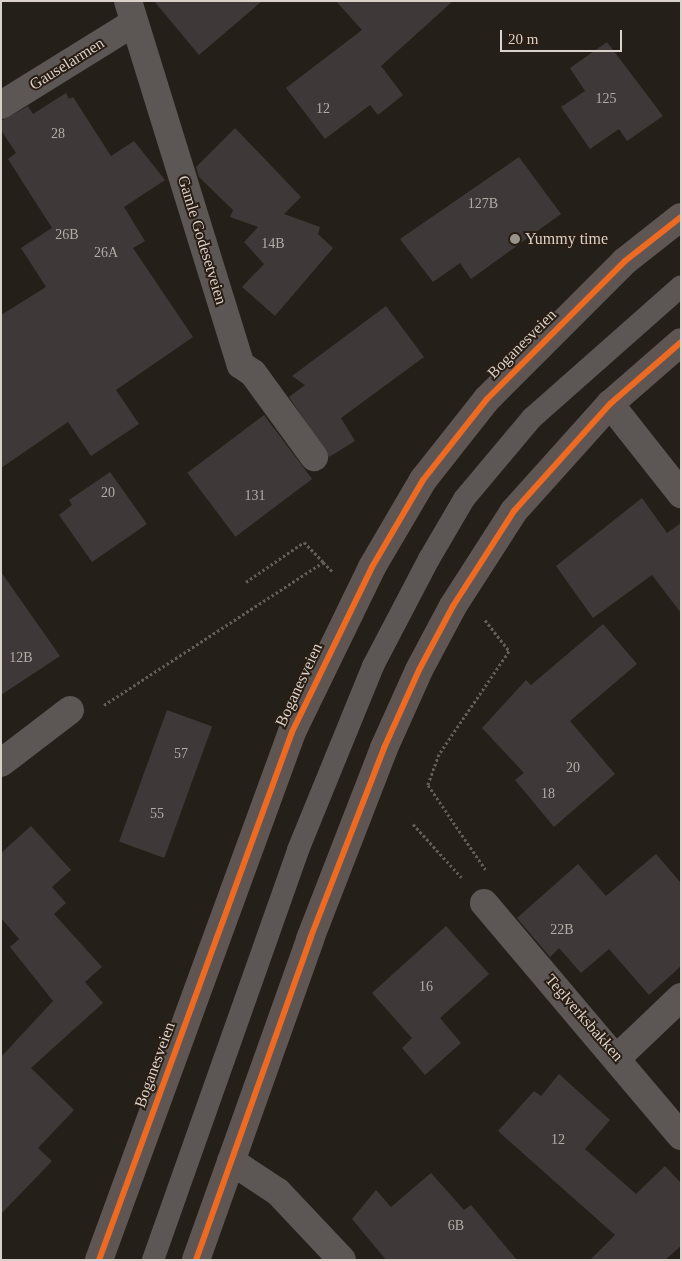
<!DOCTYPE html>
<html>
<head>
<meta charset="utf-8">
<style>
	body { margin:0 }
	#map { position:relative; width:682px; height:1261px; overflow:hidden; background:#251f19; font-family:Georgia,serif }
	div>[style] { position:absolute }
	.building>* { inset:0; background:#3e3938; transform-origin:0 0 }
	.path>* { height:3px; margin-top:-1.5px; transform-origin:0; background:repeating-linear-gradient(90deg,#625d5a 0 2.5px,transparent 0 5px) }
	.service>* { height:22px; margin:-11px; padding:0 11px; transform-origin:11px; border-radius:11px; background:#5c5755 }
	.minor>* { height:28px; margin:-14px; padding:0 14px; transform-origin:14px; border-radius:14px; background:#5c5755 }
	.primary>* { height:28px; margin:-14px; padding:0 14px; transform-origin:14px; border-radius:14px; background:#5f5654 }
	.cycleway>* { height:6px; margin:-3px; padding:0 3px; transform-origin:3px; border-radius:3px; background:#ed6a23 }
	.dots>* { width:14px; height:14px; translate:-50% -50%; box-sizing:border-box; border:2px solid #2a1e14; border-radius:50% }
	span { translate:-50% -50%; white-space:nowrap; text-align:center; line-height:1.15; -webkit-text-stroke:4px #2a1e14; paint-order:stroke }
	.number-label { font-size:14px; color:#b2aba6 }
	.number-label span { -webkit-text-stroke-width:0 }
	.street-label { font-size:16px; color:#d9d1ca }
	.poi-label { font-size:16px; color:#d9d1ca }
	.left { translate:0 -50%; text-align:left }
	.frame { position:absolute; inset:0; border:2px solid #d9d1ca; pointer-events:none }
	.scale { position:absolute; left:500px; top:30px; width:122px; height:22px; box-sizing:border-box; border:2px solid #d9d1ca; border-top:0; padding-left:6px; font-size:15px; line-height:18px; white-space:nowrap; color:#d9d1ca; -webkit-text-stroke:4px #2a1e14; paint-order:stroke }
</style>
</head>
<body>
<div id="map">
	<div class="building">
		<i style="clip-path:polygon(154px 1px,262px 1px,199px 55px)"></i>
		<i style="clip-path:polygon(336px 1px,453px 1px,381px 66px,403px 95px,378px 115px,370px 105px,325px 139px,286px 88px,362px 30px)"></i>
		<i style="clip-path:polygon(607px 42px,663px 116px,627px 141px,619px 129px,590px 149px,561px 107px,585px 91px,570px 68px)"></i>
		<i style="clip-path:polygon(66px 93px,69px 99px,73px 97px,111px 156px,134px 141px,165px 180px,124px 207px,145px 241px,133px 248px,193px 337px,116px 390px,139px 424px,91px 456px,68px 422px,1px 468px,1px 315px,46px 287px,21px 248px,52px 228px,8px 159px,16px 153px,1px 130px,1px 121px,28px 106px,33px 114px)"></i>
		<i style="clip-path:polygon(235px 128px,301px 197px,284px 214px,320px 227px,318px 234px,333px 248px,275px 316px,242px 287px,264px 264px,244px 242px,258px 227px,230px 217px,233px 210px,199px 177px,196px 167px)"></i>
		<i style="clip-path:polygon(519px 157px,561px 214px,471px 279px,460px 263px,433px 282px,400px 239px)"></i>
		<i style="clip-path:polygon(386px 306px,424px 357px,341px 418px,355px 441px,329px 457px,289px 397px,305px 385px,292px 376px)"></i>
		<i style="left:264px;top:415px;width:80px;height:96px;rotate:53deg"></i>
		<i style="clip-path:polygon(110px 472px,147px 524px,92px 562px,59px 515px,72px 505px,69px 500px)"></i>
		<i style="clip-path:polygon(642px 498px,667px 533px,681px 523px,681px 613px,652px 575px,593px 618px,556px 566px)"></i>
		<i style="clip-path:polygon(1px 572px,60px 656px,1px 695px)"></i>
		<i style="clip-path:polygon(603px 624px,637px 664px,570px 721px,615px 774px,554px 827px,515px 780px,524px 773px,482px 728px,526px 680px,531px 685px)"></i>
		<i style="left:167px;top:710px;width:48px;height:140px;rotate:20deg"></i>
		<i style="clip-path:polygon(31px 826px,71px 870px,52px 887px,66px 903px,54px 914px,102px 967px,85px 982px,103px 1003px,31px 1068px,74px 1110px,38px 1148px,52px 1161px,1px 1214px,1px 1057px,53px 1001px,10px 947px,19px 939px,1px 918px,1px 853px)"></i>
		<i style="clip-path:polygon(656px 854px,681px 883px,681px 966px,649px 995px,609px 949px,581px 973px,559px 948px,550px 957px,517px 918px,578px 864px,606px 896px)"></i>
		<i style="clip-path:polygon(446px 926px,489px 974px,440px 1018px,461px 1043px,425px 1075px,402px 1048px,412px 1038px,372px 993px)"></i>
		<i style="clip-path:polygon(559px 1074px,610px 1120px,585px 1149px,636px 1194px,665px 1166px,681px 1183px,681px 1246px,665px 1260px,590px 1260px,615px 1235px,498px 1131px,534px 1091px,541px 1096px)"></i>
		<i style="clip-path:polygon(431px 1173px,464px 1210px,471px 1205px,517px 1260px,386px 1260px,352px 1219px,376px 1190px,391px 1207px)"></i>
	</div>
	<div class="path">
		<i style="left:246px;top:582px;width:70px;rotate:-34.6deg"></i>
		<i style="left:304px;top:542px;width:28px;rotate:46deg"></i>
		<i style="left:485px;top:620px;width:39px;rotate:52deg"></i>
		<i style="left:509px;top:651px;width:125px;rotate:124.2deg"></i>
		<i style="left:439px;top:754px;width:33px;rotate:110deg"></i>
		<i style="left:428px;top:785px;width:102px;rotate:55.8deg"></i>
		<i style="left:104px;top:705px;width:262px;rotate:-33.1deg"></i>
		<i style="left:323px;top:562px;width:13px;rotate:45deg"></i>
		<i style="left:413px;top:824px;width:72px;rotate:47.8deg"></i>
	</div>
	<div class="service">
		<i style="left:153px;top:1260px;width:435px;rotate:-70.5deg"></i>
		<i style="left:298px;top:850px;width:199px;rotate:-67.8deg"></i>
		<i style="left:373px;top:666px;width:121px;rotate:-62.4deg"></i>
		<i style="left:429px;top:559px;width:69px;rotate:-59.7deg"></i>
		<i style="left:464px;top:499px;width:106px;rotate:-50deg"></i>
		<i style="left:532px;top:418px;width:199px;rotate:-41.5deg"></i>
	</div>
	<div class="minor">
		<i style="left:128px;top:1px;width:381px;rotate:72.8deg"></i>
		<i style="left:241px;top:365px;width:14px;rotate:34deg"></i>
		<i style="left:253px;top:373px;width:104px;rotate:54deg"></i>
		<i style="left:1px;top:105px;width:155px;rotate:-31.8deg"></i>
		<i style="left:610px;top:404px;width:115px;rotate:51.7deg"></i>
		<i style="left:1px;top:763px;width:87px;rotate:-37.5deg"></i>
		<i style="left:484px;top:903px;width:305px;rotate:49.8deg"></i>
		<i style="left:618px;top:1057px;width:87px;rotate:-43.6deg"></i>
		<i style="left:231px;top:1161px;width:56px;rotate:33.4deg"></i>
		<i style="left:278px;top:1192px;width:93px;rotate:46.7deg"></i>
	</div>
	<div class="primary">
		<i style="left:99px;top:1260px;width:562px;rotate:-69.92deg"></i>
		<i style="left:292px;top:732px;width:183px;rotate:-64.1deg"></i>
		<i style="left:372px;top:567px;width:101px;rotate:-59.6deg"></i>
		<i style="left:423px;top:480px;width:103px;rotate:-51.7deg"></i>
		<i style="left:487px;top:399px;width:195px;rotate:-45deg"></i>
		<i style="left:625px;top:261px;width:71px;rotate:-38.2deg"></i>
		<i style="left:196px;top:1260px;width:341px;rotate:-70.4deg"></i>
		<i style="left:310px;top:939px;width:205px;rotate:-68.8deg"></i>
		<i style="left:384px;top:748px;width:85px;rotate:-65.8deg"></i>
		<i style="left:419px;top:670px;width:72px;rotate:-62deg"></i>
		<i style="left:453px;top:606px;width:113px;rotate:-57.3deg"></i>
		<i style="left:514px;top:511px;width:144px;rotate:-48.1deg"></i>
		<i style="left:610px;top:404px;width:94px;rotate:-41.1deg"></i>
	</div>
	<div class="cycleway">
		<i style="left:99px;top:1260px;width:562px;rotate:-69.92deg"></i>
		<i style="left:292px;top:732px;width:183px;rotate:-64.1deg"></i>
		<i style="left:372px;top:567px;width:101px;rotate:-59.6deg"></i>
		<i style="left:423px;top:480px;width:103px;rotate:-51.7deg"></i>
		<i style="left:487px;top:399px;width:195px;rotate:-45deg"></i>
		<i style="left:625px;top:261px;width:71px;rotate:-38.2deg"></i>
		<i style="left:196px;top:1260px;width:341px;rotate:-70.4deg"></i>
		<i style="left:310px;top:939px;width:205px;rotate:-68.8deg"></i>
		<i style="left:384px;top:748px;width:85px;rotate:-65.8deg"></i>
		<i style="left:419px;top:670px;width:72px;rotate:-62deg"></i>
		<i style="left:453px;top:606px;width:113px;rotate:-57.3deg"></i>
		<i style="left:514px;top:511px;width:144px;rotate:-48.1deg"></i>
		<i style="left:610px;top:404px;width:94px;rotate:-41.1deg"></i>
	</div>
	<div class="dots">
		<i style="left:515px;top:239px;background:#9a938c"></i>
	</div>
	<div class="number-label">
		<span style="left:606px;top:99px">125</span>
		<span style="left:323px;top:109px">12</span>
		<span style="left:58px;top:134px">28</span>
		<span style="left:483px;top:204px">127B</span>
		<span style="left:67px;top:235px">26B</span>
		<span style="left:273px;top:244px">14B</span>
		<span style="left:106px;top:253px">26A</span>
		<span style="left:108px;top:493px">20</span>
		<span style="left:255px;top:496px">131</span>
		<span style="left:21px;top:658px">12B</span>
		<span style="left:181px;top:754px">57</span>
		<span style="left:573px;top:768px">20</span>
		<span style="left:548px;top:794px">18</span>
		<span style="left:157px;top:814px">55</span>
		<span style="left:562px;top:930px">22B</span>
		<span style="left:426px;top:987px">16</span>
		<span style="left:558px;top:1140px">12</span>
		<span style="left:456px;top:1226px">6B</span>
	</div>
	<div class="street-label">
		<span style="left:67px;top:64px;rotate:-32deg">Gauselarmen</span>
		<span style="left:202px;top:240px;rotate:73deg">Gamle Godesetveien</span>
		<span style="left:522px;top:344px;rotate:-45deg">Boganesveien</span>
		<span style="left:299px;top:685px;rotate:-65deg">Boganesveien</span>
		<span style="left:584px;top:1018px;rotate:49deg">Teglverksbakken</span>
		<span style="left:155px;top:1065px;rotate:-70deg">Boganesveien</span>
	</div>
	<div class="poi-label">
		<span class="left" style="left:525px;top:239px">Yummy time</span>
	</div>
	<div class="frame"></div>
	<div class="scale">20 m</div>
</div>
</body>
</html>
